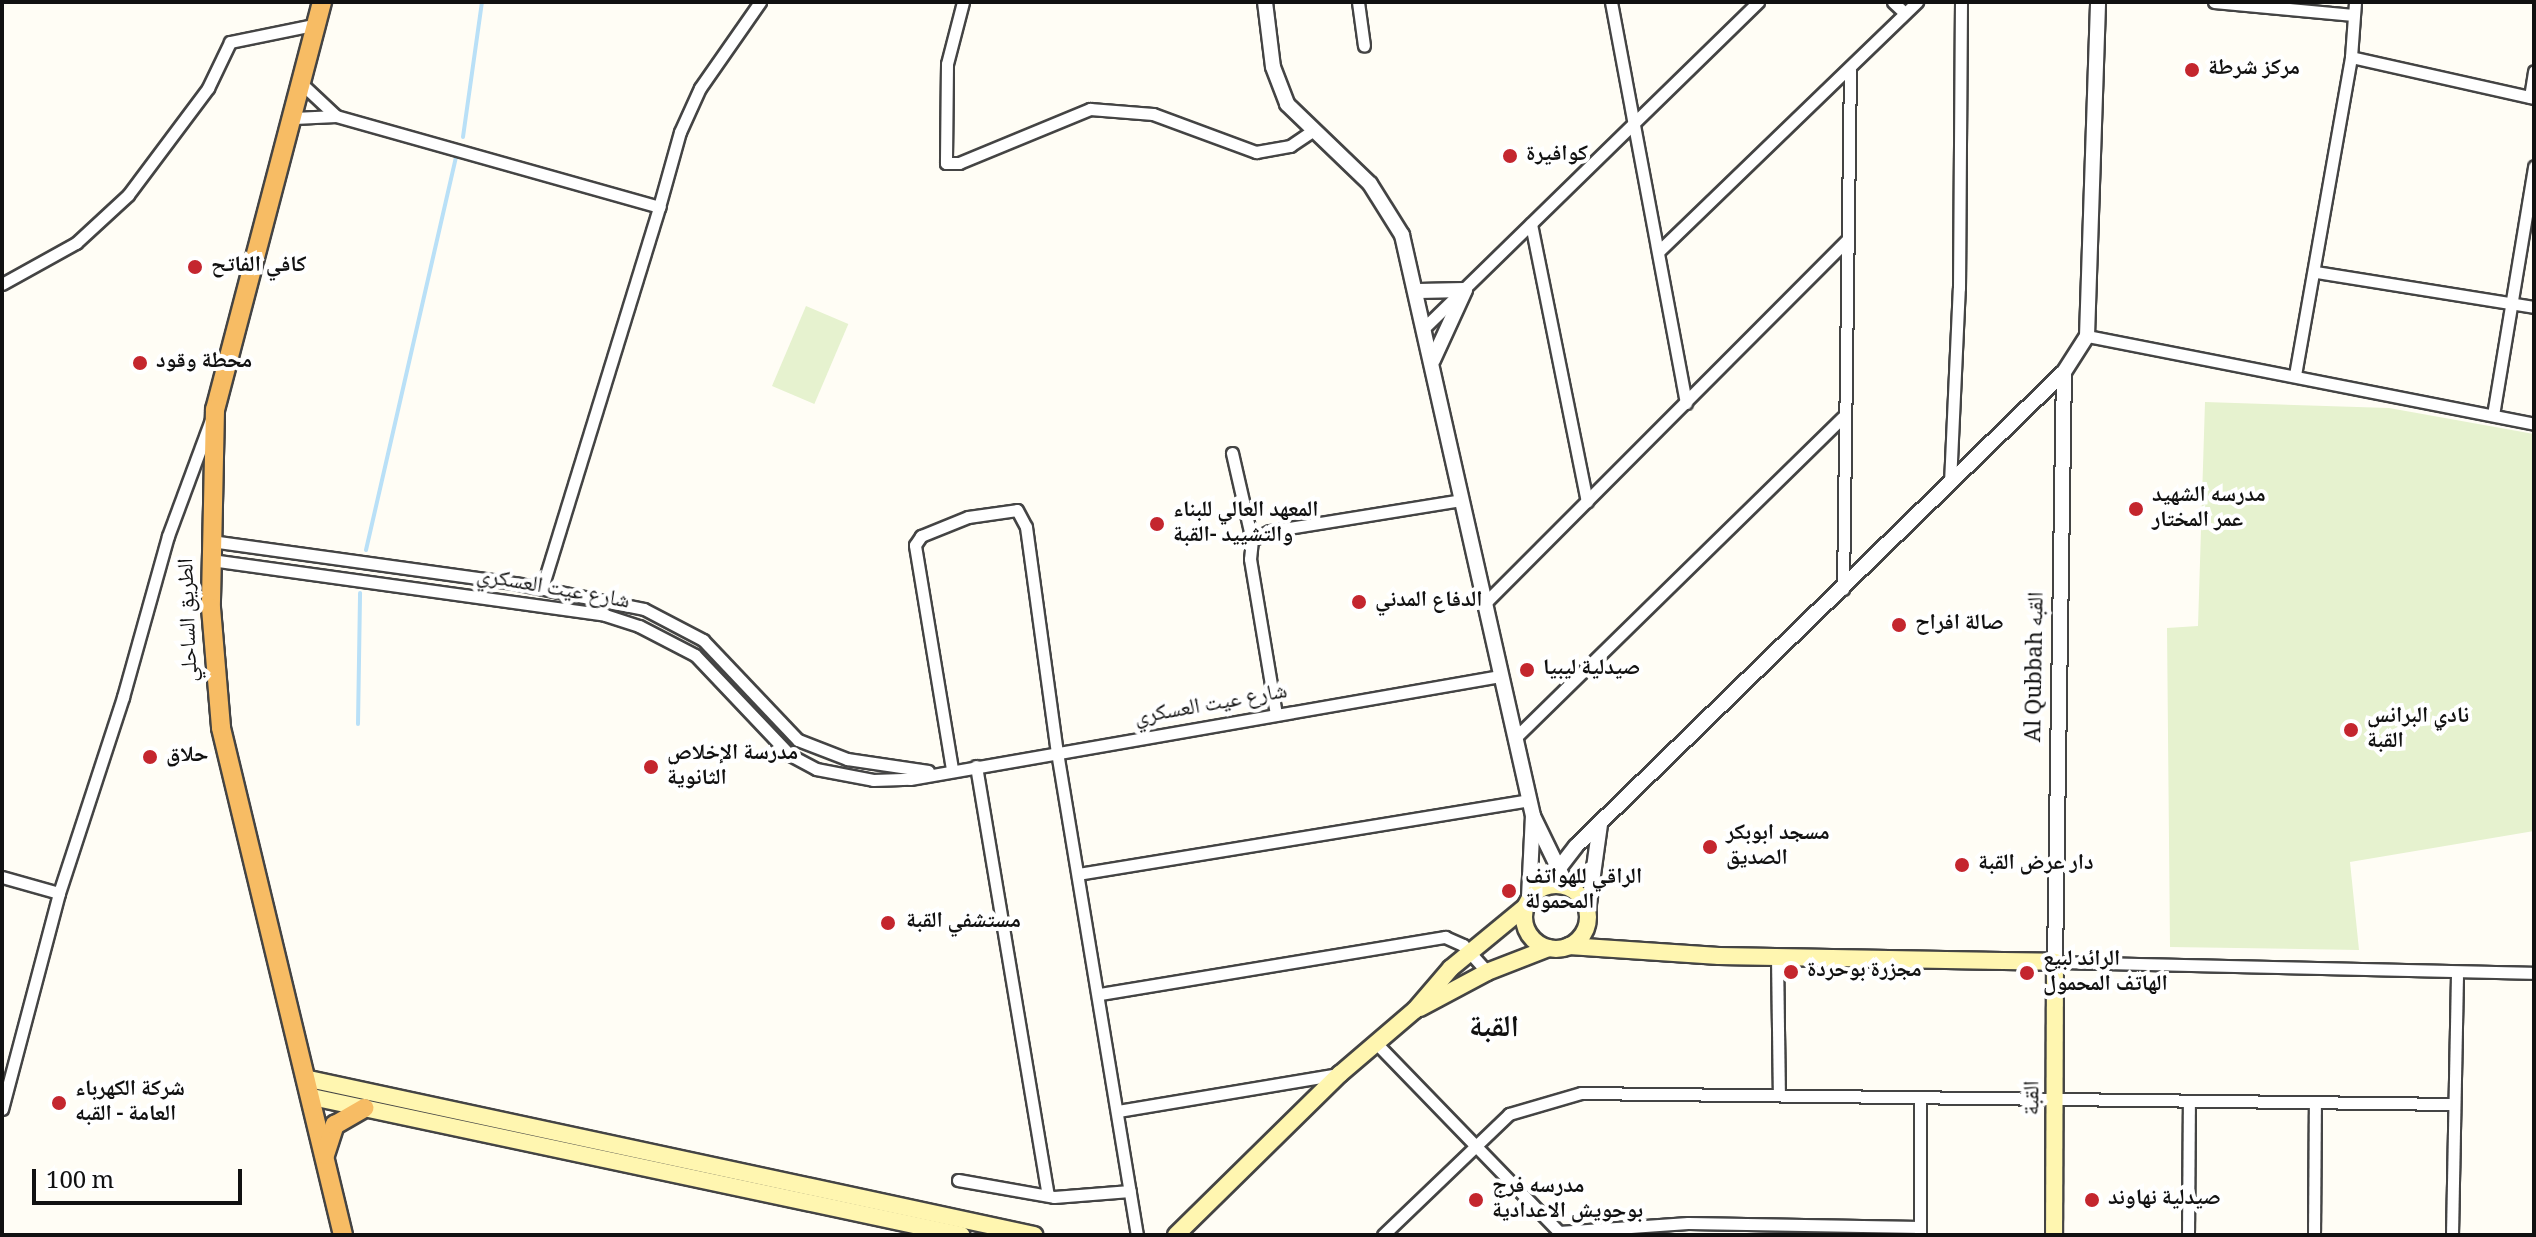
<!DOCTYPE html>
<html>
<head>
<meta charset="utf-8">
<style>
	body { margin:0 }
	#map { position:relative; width:2536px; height:1237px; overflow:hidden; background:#fffdf5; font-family:Georgia,"Noto Naskh Arabic",serif }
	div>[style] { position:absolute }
	.pitch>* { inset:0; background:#e6f2cf; transform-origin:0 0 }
	.stream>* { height:4px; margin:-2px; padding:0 2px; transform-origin:2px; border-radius:2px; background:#b9e0f7 }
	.roads { filter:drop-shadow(2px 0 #444) drop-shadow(-2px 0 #444) drop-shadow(0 2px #444) drop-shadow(0 -2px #444) }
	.minor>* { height:11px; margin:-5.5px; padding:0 5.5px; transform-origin:5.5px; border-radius:5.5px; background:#fff }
	.tertiary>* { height:14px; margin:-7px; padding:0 7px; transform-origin:7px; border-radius:7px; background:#fff }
	.secondary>* { height:16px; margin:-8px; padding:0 8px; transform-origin:8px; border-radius:8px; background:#fff6b0 }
	.secondary>.ring { margin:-8px; padding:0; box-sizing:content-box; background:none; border:16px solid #fff6b0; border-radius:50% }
	.trunk>* { height:18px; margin:-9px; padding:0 9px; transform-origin:9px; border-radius:9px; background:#f7bc64 }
	.dots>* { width:22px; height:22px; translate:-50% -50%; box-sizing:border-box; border:4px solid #fff; border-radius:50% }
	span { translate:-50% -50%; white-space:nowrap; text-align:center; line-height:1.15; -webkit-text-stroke:8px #fff; paint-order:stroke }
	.poi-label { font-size:22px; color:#111; font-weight:700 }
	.left { translate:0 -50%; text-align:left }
	.street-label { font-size:22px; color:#111 }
	.district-label { font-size:30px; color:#111; font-weight:700 }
	.frame { position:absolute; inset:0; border:4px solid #111; pointer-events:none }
	.scale { position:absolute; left:32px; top:1169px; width:210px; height:36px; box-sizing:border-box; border:4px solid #111; border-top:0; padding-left:10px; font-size:24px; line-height:28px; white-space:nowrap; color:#111; -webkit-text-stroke:6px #fff; paint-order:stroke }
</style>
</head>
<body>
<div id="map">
	<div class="pitch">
		<i style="left:806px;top:306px;width:46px;height:87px;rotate:23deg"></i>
		<i style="clip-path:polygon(2205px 402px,2389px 408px,2534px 434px,2534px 831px,2350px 862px,2359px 950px,2170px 947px,2167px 628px,2198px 626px)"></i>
	</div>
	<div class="stream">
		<i style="left:463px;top:137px;width:136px;rotate:-82deg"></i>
		<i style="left:366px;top:550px;width:402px;rotate:-77.1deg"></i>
		<i style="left:358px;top:724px;width:131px;rotate:-89.1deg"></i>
	</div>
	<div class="roads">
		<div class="minor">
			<i style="left:963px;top:2px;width:64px;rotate:104.5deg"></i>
			<i style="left:947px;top:64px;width:99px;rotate:90.6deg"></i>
			<i style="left:946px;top:163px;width:13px"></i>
			<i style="left:959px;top:163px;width:142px;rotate:-22.4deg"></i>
			<i style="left:1090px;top:109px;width:63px;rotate:4.5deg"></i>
			<i style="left:1153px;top:114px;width:110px;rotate:20.3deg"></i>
			<i style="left:1256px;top:152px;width:35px;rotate:-10deg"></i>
			<i style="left:1290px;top:146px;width:27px;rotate:-34deg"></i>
			<i style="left:1358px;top:2px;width:44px;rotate:82.2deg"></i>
			<i style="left:1611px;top:2px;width:408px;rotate:79.4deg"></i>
			<i style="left:1893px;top:2px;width:16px;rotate:43deg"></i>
			<i style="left:2214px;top:2px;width:140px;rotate:5.3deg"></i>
			<i style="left:2351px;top:57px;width:188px;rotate:12.6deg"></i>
			<i style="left:303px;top:85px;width:45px;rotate:43.2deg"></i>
			<i style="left:2530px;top:97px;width:26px;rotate:-81deg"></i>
			<i style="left:294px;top:118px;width:42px;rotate:-2.7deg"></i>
			<i style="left:336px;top:116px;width:336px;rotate:15.7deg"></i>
			<i style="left:659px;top:207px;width:78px;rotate:-74.4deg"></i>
			<i style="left:680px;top:132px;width:48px;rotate:-65.6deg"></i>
			<i style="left:700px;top:88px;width:105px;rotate:-55.1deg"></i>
			<i style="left:1531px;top:224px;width:283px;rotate:78.6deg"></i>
			<i style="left:1659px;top:251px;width:359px;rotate:-44deg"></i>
			<i style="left:2316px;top:272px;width:221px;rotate:9.1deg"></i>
			<i style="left:2px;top:284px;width:85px;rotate:-29deg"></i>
			<i style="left:76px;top:243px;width:71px;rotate:-42.7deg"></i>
			<i style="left:128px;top:195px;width:134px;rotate:-53.2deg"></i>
			<i style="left:208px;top:88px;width:51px;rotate:-64.4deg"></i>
			<i style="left:230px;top:42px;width:90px;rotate:-11.6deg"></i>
			<i style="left:1426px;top:326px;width:464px;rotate:-44.3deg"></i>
			<i style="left:2087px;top:336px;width:456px;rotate:11.1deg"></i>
			<i style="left:2295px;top:375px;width:323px;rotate:-80deg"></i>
			<i style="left:2351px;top:57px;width:55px;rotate:-85.8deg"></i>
			<i style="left:2493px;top:415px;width:252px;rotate:-80.6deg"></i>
			<i style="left:1232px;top:453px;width:89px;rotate:77.1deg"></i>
			<i style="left:1252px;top:540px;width:19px;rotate:96deg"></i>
			<i style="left:1250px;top:559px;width:158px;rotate:80.5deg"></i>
			<i style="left:1950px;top:483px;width:195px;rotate:-87.4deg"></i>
			<i style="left:1959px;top:288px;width:286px;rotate:-89.6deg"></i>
			<i style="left:1252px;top:540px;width:20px;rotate:-27deg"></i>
			<i style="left:1270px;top:531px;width:194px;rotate:-9.2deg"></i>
			<i style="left:211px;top:541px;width:311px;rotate:7.9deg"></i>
			<i style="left:519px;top:584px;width:127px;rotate:11.3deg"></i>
			<i style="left:644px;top:609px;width:67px;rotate:27.7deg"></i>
			<i style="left:703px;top:640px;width:138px;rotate:46.5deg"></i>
			<i style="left:798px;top:740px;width:53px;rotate:21.2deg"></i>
			<i style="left:847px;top:759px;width:82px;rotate:8.4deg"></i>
			<i style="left:211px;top:560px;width:398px;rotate:7.9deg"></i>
			<i style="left:605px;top:615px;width:36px;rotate:18deg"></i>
			<i style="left:639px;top:626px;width:63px;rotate:27.4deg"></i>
			<i style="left:695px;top:655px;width:138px;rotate:46.5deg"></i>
			<i style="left:790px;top:755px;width:30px;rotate:28deg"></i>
			<i style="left:816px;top:769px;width:58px;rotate:10.9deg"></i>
			<i style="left:873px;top:780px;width:37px;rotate:-2deg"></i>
			<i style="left:910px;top:779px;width:599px;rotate:-9.9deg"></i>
			<i style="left:542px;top:588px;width:399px;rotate:-72.9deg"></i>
			<i style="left:1843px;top:589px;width:519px;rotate:-89.23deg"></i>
			<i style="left:1485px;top:603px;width:513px;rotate:-45.08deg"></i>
			<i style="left:1514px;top:739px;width:460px;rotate:-44.4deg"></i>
			<i style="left:976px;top:766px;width:435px;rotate:80.5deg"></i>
			<i style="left:952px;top:769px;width:227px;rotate:-99.4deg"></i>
			<i style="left:915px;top:545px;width:11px;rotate:-56deg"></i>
			<i style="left:921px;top:536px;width:51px;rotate:-22deg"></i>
			<i style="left:968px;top:517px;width:49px;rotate:-8.1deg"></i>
			<i style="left:1017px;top:510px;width:19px;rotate:62deg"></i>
			<i style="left:1026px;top:527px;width:227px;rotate:82.2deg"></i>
			<i style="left:1057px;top:752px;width:490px;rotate:80.6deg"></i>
			<i style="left:1078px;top:874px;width:457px;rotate:-9.3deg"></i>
			<i style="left:2px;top:877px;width:59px;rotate:15.7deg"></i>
			<i style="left:1777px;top:957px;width:137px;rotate:89.2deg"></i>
			<i style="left:2055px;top:962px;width:479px;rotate:1.3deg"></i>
			<i style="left:1100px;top:994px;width:350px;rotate:-9.4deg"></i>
			<i style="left:1445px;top:937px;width:20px;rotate:24deg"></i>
			<i style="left:1463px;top:945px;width:36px;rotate:48deg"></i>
			<i style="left:1376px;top:1043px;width:267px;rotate:45.9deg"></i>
			<i style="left:2px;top:1109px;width:223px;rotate:-75.2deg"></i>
			<i style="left:59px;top:893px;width:206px;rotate:-71.9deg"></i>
			<i style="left:123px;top:697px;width:167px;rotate:-74.4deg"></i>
			<i style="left:168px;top:536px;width:127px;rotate:-69.7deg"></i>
			<i style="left:1118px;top:1111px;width:224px;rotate:-9.5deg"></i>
			<i style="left:958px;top:1180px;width:97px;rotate:10deg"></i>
			<i style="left:1054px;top:1197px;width:76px;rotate:-4.5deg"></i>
			<i style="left:1559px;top:1232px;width:129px;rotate:-4deg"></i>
			<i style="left:1688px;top:1223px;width:232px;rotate:1deg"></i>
			<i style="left:1383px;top:1235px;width:175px;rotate:-43.8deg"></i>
			<i style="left:1509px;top:1114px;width:75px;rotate:-16.3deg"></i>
			<i style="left:1581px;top:1093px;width:870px;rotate:0.72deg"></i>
			<i style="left:1920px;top:1235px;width:136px;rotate:-90deg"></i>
			<i style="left:2188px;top:1235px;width:134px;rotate:-89.6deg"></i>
			<i style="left:2314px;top:1235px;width:130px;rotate:-89.6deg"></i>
			<i style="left:2452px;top:1235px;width:261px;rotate:-88.9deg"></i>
		</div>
		<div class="tertiary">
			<i style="left:1265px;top:2px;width:65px;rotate:83deg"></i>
			<i style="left:1273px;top:67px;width:40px;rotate:69deg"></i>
			<i style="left:1287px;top:104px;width:115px;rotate:43.9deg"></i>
			<i style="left:1370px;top:184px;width:60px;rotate:57.9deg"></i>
			<i style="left:1402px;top:235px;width:596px;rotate:77.29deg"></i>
			<i style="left:1533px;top:816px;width:78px;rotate:64.1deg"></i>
			<i style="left:1418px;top:291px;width:47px;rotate:-1.2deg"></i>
			<i style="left:1465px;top:290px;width:77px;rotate:114.6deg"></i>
			<i style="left:1546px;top:885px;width:49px;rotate:-52.4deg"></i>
			<i style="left:1576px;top:846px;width:680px;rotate:-44.17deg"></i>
			<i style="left:2064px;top:372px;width:43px;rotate:-57.4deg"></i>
			<i style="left:2087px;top:336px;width:334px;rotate:-88.1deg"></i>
			<i style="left:1529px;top:897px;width:81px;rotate:-87.2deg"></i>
			<i style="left:1588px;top:911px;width:87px;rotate:-82.1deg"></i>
			<i style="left:2055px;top:962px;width:590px;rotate:-89.13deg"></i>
		</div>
		<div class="secondary">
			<i class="ring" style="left:1524px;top:885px;width:48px;height:48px"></i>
			<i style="left:1569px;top:946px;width:150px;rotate:3.8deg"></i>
			<i style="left:1719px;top:956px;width:336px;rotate:1deg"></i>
			<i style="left:2055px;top:962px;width:273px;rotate:90.2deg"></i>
			<i style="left:1420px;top:1008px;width:76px;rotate:-28.2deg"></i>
			<i style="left:1487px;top:972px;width:66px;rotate:-21.2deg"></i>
			<i style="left:309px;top:1079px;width:742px;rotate:12.14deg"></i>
			<i style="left:312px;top:1097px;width:664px;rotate:12deg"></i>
			<i style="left:1176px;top:1235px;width:230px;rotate:-44.5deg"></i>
			<i style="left:1340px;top:1074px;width:99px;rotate:-40.5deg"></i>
			<i style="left:1415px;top:1010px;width:55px;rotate:-49.4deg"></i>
			<i style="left:1451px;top:968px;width:96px;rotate:-39.5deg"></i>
		</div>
		<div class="trunk">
			<i style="left:322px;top:2px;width:421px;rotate:104.7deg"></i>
			<i style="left:215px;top:409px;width:199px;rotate:91.2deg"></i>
			<i style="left:211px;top:608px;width:120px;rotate:85.2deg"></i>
			<i style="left:221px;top:728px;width:521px;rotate:76.47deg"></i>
			<i style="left:325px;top:1155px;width:32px;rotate:-72deg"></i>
			<i style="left:335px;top:1125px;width:34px;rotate:-30deg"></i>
		</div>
	</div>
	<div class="dots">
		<i style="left:2192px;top:70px;background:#c4262e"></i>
		<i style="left:1510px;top:156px;background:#c4262e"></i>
		<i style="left:195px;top:267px;background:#c4262e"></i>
		<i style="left:140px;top:363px;background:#c4262e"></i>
		<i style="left:2136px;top:509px;background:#c4262e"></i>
		<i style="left:1157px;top:524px;background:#c4262e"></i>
		<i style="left:1359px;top:602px;background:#c4262e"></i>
		<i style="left:1899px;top:625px;background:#c4262e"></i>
		<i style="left:1527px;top:670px;background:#c4262e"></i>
		<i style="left:2351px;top:730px;background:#c4262e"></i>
		<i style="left:150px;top:757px;background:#c4262e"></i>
		<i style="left:651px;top:767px;background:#c4262e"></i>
		<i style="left:1710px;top:847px;background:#c4262e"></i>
		<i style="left:1962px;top:865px;background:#c4262e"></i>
		<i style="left:1509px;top:891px;background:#c4262e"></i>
		<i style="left:888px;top:923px;background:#c4262e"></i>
		<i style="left:1791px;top:972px;background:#c4262e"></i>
		<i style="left:2027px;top:973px;background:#c4262e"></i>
		<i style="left:59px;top:1103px;background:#c4262e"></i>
		<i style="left:1476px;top:1200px;background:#c4262e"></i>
		<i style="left:2092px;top:1200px;background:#c4262e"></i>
	</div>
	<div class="poi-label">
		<span class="left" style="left:2208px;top:70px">مركز شرطة</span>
		<span class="left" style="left:1526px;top:156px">كوافيرة</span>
		<span class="left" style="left:211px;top:267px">كافي الفاتح</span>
		<span class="left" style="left:156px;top:363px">محطة وقود</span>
		<span class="left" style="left:2152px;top:509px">مدرسه الشهيد<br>عمر المختار</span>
		<span class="left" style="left:1173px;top:524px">المعهد العالي للبناء<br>والتشييد -القبة</span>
		<span class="left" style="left:1375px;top:602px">الدفاع المدني</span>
		<span class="left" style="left:1915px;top:625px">صالة افراح</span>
		<span class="left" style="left:1543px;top:670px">صيدلية ليبيا</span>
		<span class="left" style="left:2367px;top:730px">نادي البرانس<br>القبة</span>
		<span class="left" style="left:667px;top:767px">مدرسة الإخلاص<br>الثانوية</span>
		<span class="left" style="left:166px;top:757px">حلاق</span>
		<span class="left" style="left:1726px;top:847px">مسجد ابوبكر<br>الصديق</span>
		<span class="left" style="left:1978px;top:865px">دار عرض القبة</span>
		<span class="left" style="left:1525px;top:891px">الراقي للهواتف<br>المحمولة</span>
		<span class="left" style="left:906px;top:923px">مستشفي القبة</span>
		<span class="left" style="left:2043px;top:973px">الرائد لبيع<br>الهاتف المحمول</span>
		<span class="left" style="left:1807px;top:972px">مجزرة بوحردة</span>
		<span class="left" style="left:75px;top:1103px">شركة الكهرباء<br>العامة - القبه</span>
		<span class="left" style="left:1492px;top:1200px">مدرسه فرج<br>بوحويش الاعدادية</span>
		<span class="left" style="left:2108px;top:1200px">صيدلية نهاوند</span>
	</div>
	<div class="street-label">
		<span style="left:553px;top:590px;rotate:10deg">شارع عيت العسكري</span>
		<span style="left:190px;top:620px;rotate:-92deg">الطريق الساحلي</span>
		<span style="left:2037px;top:667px;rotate:-89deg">Al Qubbah القبه</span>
		<span style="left:1211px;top:706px;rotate:-10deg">شارع عيت العسكري</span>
		<span style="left:2034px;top:1098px;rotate:-90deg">القبة</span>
	</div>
	<div class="district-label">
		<span style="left:1494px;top:1030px">القبة</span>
	</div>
	<div class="frame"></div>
	<div class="scale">100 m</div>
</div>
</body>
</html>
